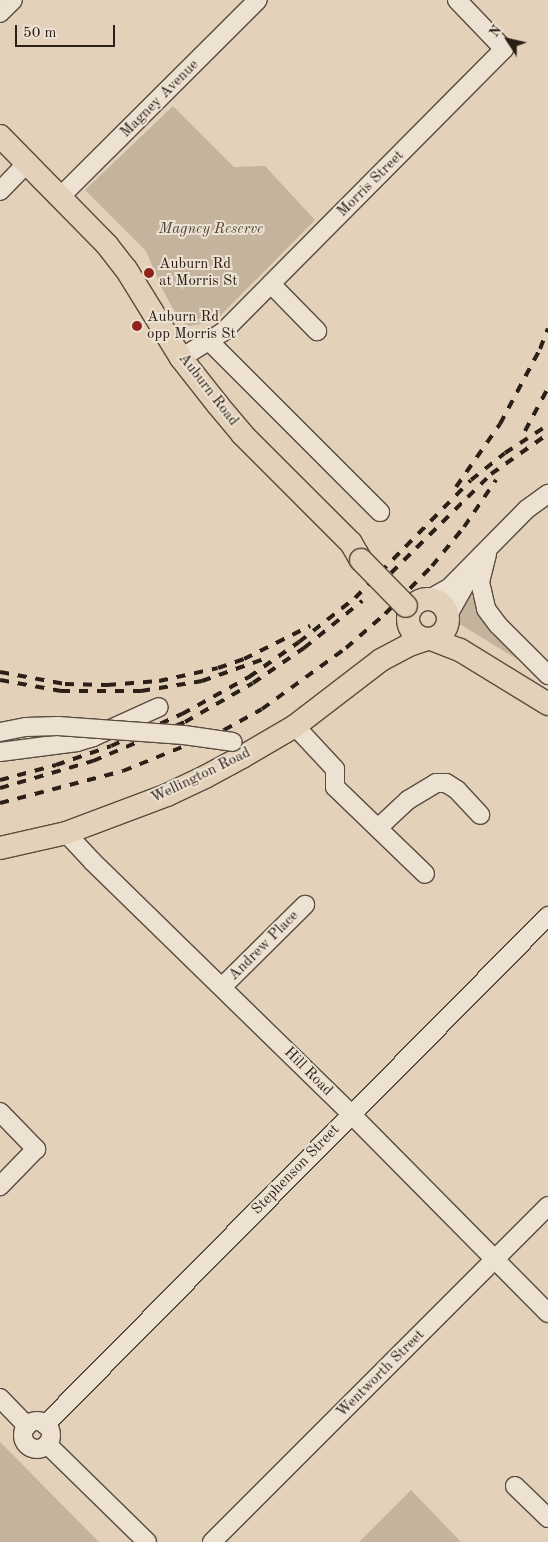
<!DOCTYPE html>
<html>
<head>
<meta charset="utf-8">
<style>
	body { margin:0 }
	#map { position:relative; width:548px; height:1542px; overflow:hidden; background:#e3d2b9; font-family:"Old Standard TT",serif }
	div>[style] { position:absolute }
	.green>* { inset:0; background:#c4b49e }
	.roads { filter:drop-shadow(1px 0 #594c40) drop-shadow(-1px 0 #594c40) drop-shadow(0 1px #594c40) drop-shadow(0 -1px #594c40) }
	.minor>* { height:18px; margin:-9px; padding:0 9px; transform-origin:9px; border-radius:9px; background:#ede2d2 }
	.minor>.ring { margin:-9px; padding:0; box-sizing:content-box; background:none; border:18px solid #ede2d2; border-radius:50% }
	.major>* { height:22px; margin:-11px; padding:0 11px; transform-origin:11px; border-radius:11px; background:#e3d2b9 }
	.major>.ring { margin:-11px; padding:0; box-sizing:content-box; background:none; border:22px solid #e3d2b9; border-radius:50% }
	.rail>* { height:4px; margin-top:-2px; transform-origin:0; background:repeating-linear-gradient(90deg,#2b2018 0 9px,transparent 0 18px) }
	.bridges { filter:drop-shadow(1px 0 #594c40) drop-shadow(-1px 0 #594c40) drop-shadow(0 1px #594c40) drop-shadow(0 -1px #594c40) }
	.minor-bridge>* { height:18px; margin:-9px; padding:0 9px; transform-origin:9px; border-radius:9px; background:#ede2d2 }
	.major-bridge>* { height:22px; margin:-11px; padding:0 11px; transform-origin:11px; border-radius:11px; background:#e3d2b9 }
	.dots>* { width:14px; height:14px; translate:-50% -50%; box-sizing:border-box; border:2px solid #ede2d2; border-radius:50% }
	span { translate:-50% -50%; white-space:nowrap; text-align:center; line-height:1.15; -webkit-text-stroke:4px #ede2d2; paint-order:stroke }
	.street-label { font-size:15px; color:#2b2018 }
	.park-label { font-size:15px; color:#51453a; font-style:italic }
	.poi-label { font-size:15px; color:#2b2018 }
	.left { translate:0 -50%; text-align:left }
	.north { position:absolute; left:483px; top:15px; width:50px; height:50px; -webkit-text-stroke:4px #ede2d2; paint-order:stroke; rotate:305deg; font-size:14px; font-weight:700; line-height:20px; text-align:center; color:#2b2018 }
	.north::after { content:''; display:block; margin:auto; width:18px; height:22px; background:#2b2018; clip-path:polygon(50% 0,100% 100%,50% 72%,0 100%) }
	.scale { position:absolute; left:15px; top:25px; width:100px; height:22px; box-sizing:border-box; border:2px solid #2b2018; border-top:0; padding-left:6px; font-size:15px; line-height:18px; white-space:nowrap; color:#2b2018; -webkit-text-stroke:4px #ede2d2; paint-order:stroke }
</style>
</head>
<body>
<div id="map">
	<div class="green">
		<i style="clip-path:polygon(173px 106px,234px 167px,265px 166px,315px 220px,219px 317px,201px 324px,188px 326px,180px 321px,161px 287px,146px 251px,85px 190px)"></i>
		<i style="clip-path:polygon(471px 594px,483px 620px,530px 667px,458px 623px,456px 610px)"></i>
		<i style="clip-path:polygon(0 1442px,99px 1542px,0 1542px)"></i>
		<i style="clip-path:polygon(411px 1490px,461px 1542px,359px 1542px)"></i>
	</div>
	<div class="roads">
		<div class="minor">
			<i style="left:0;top:13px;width:18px;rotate:-45deg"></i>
			<i style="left:0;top:191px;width:37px;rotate:-46deg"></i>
			<i style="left:60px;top:197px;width:279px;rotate:-44.9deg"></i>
			<i style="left:271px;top:284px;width:66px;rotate:45.6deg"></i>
			<i style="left:209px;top:341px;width:242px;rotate:45deg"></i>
			<i style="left:181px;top:358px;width:49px;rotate:-31.8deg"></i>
			<i style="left:223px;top:332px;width:399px;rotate:-45.2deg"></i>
			<i style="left:504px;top:49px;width:68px;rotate:-133.8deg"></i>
			<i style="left:487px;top:554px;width:29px;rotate:104deg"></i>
			<i style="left:480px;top:582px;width:28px;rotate:77deg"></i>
			<i style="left:486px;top:609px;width:20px;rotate:53deg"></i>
			<i style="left:498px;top:625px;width:71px;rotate:45deg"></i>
			<i style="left:429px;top:599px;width:23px;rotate:-29deg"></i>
			<i style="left:449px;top:588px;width:111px;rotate:-45.4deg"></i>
			<i style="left:527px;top:509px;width:26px;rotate:-36deg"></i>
			<i style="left:448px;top:615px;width:43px;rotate:-60.4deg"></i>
			<i style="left:295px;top:726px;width:59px;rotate:47.1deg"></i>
			<i style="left:335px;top:769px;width:18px;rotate:90deg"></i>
			<i style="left:335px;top:787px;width:125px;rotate:44deg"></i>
			<i style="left:0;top:752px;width:78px;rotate:-7.4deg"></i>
			<i style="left:77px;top:742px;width:17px;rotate:-17deg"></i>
			<i style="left:93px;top:737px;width:72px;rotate:-24.4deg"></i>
			<i style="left:378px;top:828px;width:41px;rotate:-43deg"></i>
			<i style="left:408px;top:800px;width:33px;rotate:-31deg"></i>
			<i style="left:436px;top:783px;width:10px"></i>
			<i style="left:446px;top:783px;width:13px;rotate:32deg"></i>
			<i style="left:457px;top:790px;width:34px;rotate:47deg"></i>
			<i style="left:66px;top:833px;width:38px;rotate:47deg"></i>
			<i style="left:92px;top:861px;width:362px;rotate:44.3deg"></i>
			<i style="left:351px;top:1114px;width:280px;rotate:45.3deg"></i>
			<i style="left:222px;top:987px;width:117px;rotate:-44.7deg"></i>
			<i style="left:0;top:1112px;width:52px;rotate:45.8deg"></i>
			<i style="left:36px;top:1149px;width:52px;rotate:134.2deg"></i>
			<i style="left:0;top:1398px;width:39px;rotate:46deg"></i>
			<i class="ring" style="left:23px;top:1421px;width:10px;height:10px"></i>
			<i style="left:45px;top:1425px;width:716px;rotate:-45.34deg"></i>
			<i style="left:47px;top:1444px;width:140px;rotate:44.4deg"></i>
			<i style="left:515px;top:1486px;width:46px;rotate:44.1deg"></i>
			<i style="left:212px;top:1542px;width:475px;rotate:-45deg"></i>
		</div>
		<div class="major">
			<i style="left:0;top:136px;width:153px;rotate:45.5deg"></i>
			<i style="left:107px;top:245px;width:31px;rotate:52deg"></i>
			<i style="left:126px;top:269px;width:105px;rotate:58.3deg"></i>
			<i style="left:181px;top:358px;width:60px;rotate:51.8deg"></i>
			<i style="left:218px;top:405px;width:38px;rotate:50deg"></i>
			<i style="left:242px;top:434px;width:154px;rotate:45deg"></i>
			<i style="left:351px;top:543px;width:20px;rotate:60deg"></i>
			<i class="ring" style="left:408px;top:599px;width:18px;height:18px"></i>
			<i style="left:431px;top:639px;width:31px;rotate:21deg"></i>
			<i style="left:460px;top:650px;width:103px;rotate:31.5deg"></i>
			<i style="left:0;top:848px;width:68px;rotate:-12.8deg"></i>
			<i style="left:66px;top:833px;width:108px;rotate:-20.6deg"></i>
			<i style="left:167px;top:795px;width:42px;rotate:-25.3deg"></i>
			<i style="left:205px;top:777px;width:42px;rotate:-28.4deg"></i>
			<i style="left:242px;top:757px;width:61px;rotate:-30.3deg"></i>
			<i style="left:295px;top:726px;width:108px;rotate:-37.5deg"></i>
			<i style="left:381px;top:660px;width:32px;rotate:-28deg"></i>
			<i style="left:409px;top:645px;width:20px;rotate:-18deg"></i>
		</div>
	</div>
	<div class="rail">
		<i style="left:525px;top:431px;width:49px;rotate:-61.9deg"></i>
		<i style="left:456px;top:487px;width:77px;rotate:-55.1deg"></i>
		<i style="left:500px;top:424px;width:85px;rotate:-61.9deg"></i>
		<i style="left:540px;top:349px;width:22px;rotate:-69deg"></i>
		<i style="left:391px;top:573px;width:141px;rotate:-44.7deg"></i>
		<i style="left:491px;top:474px;width:70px;rotate:-35.1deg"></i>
		<i style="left:0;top:672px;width:66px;rotate:10.5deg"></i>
		<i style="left:65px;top:684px;width:42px;rotate:1.4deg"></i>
		<i style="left:107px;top:685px;width:52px;rotate:-4.4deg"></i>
		<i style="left:159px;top:681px;width:60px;rotate:-12.4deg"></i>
		<i style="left:218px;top:668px;width:28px;rotate:-19deg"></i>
		<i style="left:244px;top:659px;width:74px;rotate:-26.6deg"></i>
		<i style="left:0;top:680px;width:62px;rotate:10.2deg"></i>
		<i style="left:61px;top:691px;width:80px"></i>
		<i style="left:141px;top:691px;width:62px;rotate:-9.3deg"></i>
		<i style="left:202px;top:681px;width:69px;rotate:-19.5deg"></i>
		<i style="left:0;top:780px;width:58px;rotate:-15deg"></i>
		<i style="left:56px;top:765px;width:58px;rotate:-19.1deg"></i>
		<i style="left:111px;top:746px;width:78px;rotate:-24.3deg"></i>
		<i style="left:182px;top:714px;width:77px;rotate:-28.9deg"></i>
		<i style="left:249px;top:677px;width:61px;rotate:-35deg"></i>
		<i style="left:299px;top:642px;width:71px;rotate:-38.2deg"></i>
		<i style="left:355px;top:598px;width:165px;rotate:-45.5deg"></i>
		<i style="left:471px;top:480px;width:43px;rotate:-38.5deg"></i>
		<i style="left:505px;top:453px;width:51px;rotate:-33.1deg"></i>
		<i style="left:0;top:788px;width:97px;rotate:-16.2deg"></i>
		<i style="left:93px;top:761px;width:100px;rotate:-23deg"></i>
		<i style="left:185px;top:722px;width:78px;rotate:-29.8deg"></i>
		<i style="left:253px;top:683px;width:62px;rotate:-34.5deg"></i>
		<i style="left:304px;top:648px;width:75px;rotate:-39deg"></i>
		<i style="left:0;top:803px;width:127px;rotate:-14.6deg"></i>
		<i style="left:123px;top:771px;width:109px;rotate:-22.1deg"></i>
		<i style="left:224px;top:730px;width:43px;rotate:-28.9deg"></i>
		<i style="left:262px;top:709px;width:104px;rotate:-36deg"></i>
		<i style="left:346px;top:648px;width:52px;rotate:-41.1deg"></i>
		<i style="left:385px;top:614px;width:67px;rotate:-45.6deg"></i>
		<i style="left:432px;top:566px;width:50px;rotate:-50.6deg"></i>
		<i style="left:464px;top:527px;width:57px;rotate:-55.8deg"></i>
	</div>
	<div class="bridges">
		<div class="minor-bridge">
			<i style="left:0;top:732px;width:26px;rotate:-11deg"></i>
			<i style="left:26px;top:727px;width:32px;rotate:-2deg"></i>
			<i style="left:58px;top:726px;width:126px;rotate:4.1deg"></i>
			<i style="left:184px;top:735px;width:49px;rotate:8.1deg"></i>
		</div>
		<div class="major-bridge">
			<i style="left:361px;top:560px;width:64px;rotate:45.6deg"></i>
		</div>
	</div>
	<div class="dots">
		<i style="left:149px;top:273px;background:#8f2418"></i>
		<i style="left:137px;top:326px;background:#8f2418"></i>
	</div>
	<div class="street-label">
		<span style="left:160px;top:99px;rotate:-45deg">Magney Avenue</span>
		<span style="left:371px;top:184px;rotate:-45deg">Morris Street</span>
		<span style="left:208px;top:390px;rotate:52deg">Auburn Road</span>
		<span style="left:201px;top:776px;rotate:-26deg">Wellington Road</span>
		<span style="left:264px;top:946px;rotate:-45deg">Andrew Place</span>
		<span style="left:308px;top:1072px;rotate:45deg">Hill Road</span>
		<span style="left:296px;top:1170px;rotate:-46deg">Stephenson Street</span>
		<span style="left:381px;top:1374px;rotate:-45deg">Wentworth Street</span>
	</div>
	<div class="park-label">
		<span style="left:211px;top:230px">Magney Reserve</span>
	</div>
	<div class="poi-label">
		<span class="left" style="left:159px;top:273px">Auburn Rd<br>at Morris St</span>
		<span class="left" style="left:147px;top:326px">Auburn Rd<br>opp Morris St</span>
	</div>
	<div class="north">N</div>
	<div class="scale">50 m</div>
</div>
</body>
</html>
